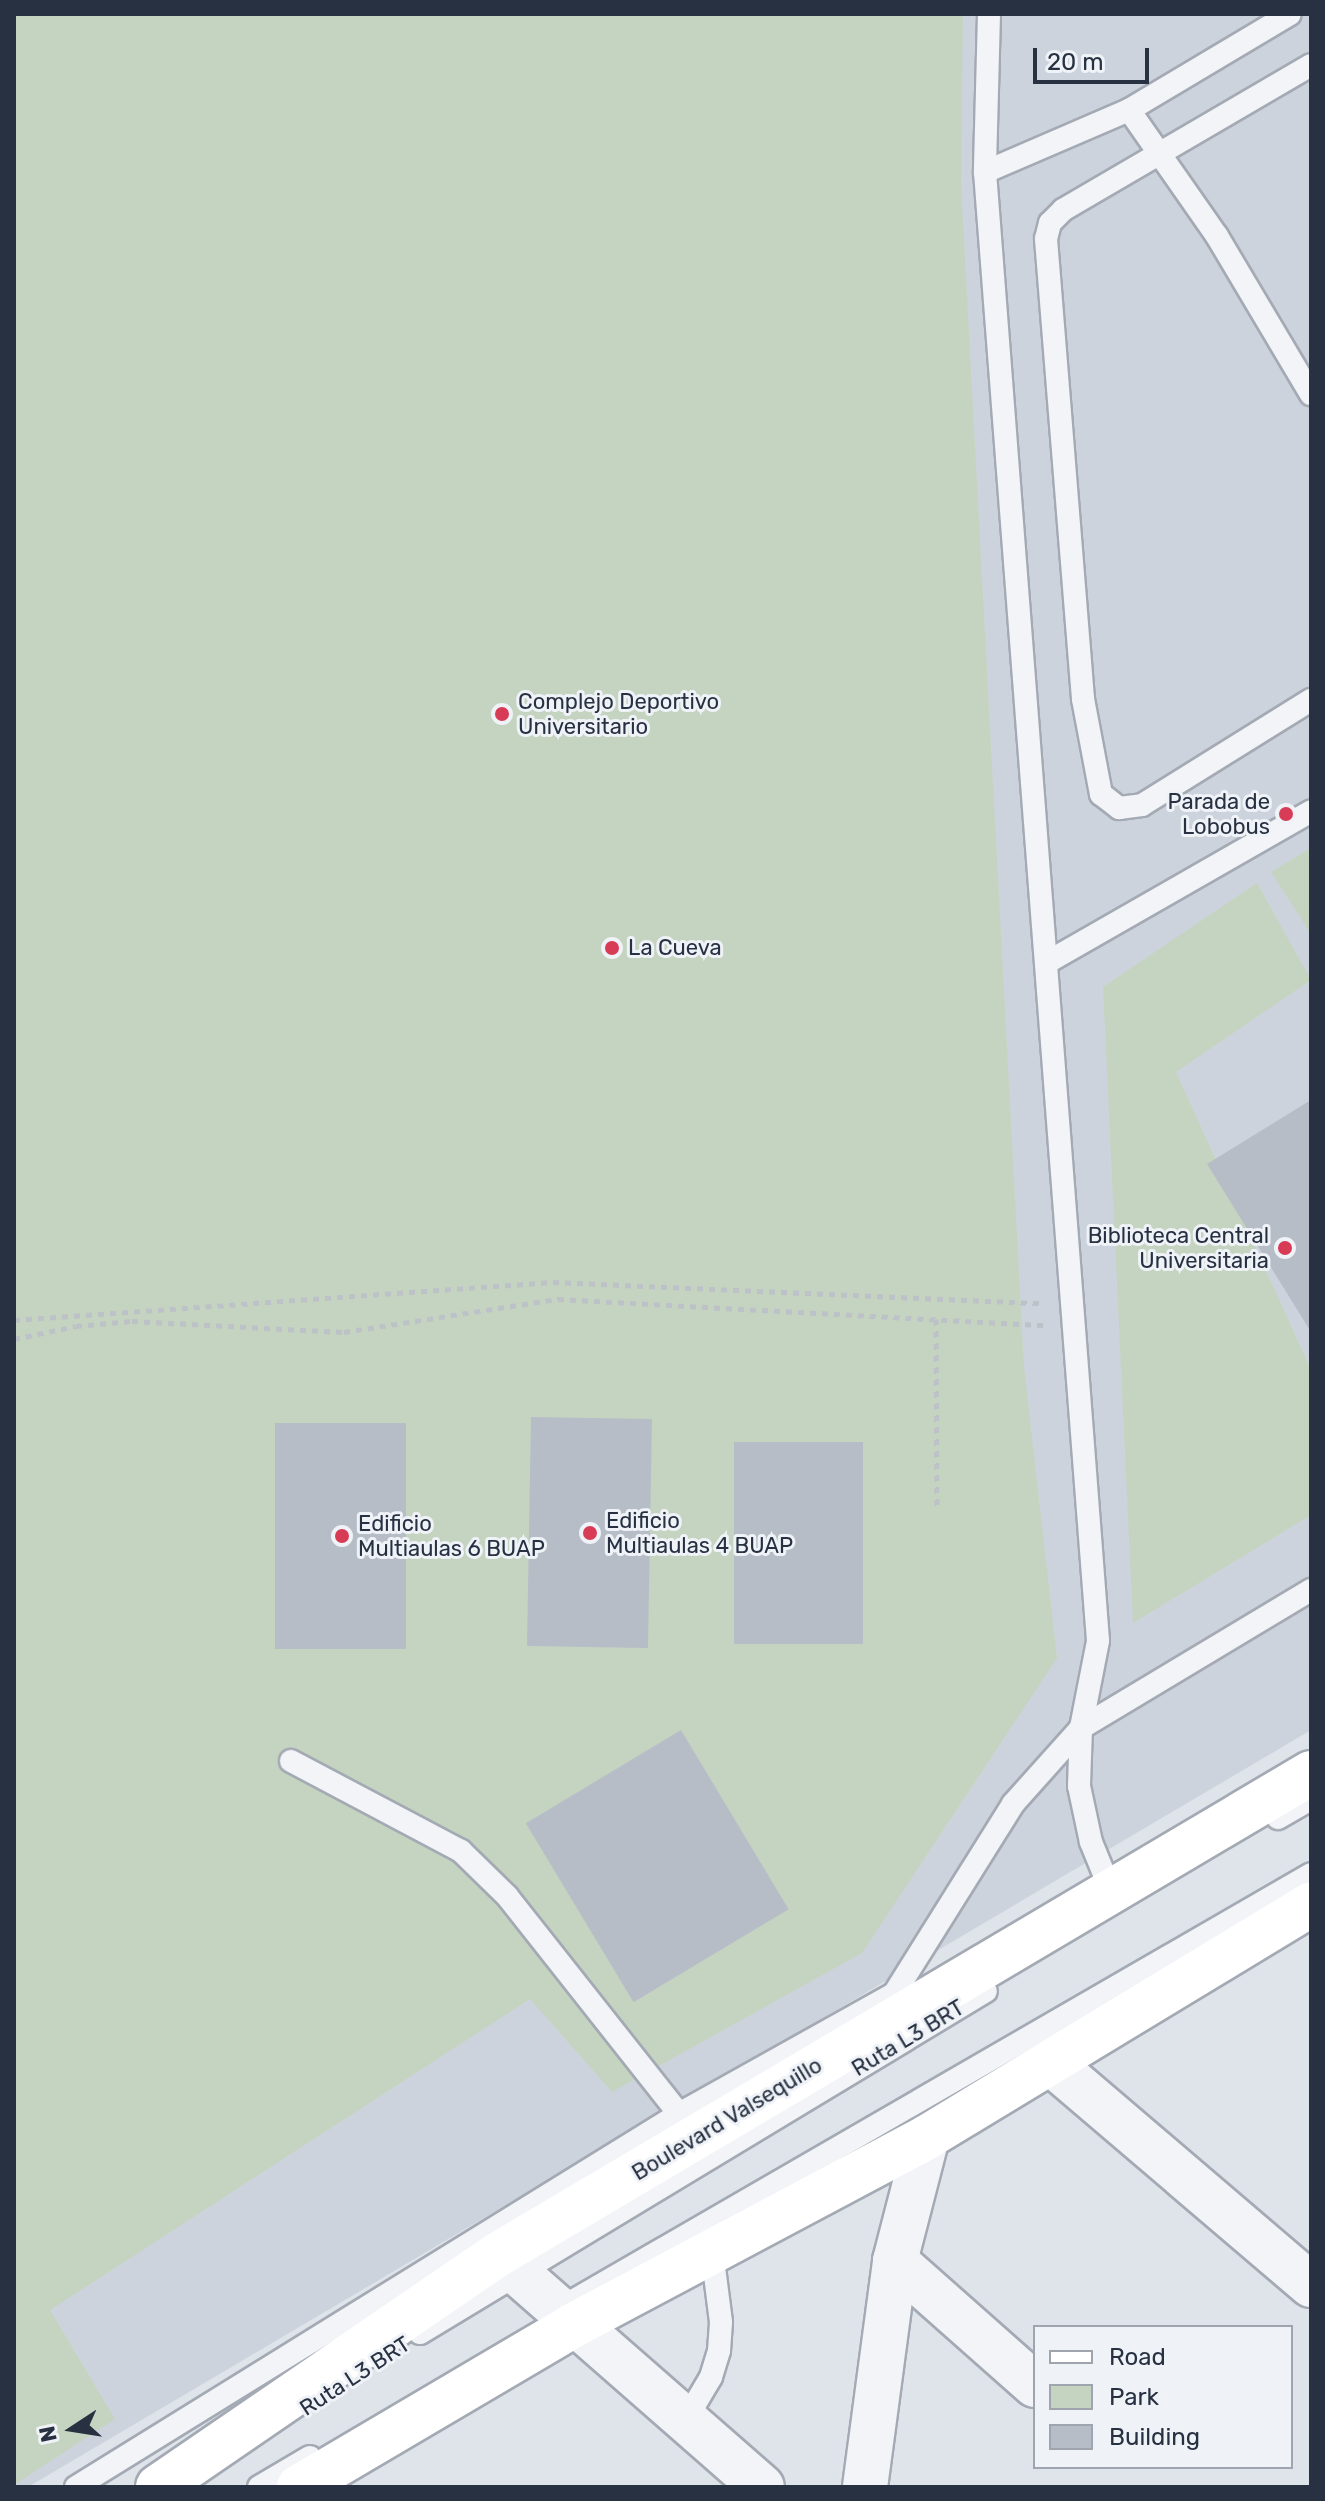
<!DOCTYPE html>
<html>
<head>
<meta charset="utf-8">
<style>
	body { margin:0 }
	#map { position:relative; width:1325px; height:2501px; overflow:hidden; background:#dfe3ea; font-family:Rubik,sans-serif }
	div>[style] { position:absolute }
	.built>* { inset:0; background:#cdd3dc }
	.green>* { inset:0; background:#c5d4c0 }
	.building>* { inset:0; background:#b6bdc7; transform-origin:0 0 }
	.path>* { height:5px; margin-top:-2.5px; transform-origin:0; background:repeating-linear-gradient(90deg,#bdc1c8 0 6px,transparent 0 12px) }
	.roads { filter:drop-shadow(2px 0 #a4aab4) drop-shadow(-2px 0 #a4aab4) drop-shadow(0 2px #a4aab4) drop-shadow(0 -2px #a4aab4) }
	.lane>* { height:22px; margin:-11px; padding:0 11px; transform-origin:11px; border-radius:11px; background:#f2f4f7 }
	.street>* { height:44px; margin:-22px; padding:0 22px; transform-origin:22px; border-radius:22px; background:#f2f4f7 }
	.primary>* { height:44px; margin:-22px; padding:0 22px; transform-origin:22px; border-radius:22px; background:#fff }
	.dots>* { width:22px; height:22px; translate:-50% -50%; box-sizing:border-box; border:4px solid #eff2f7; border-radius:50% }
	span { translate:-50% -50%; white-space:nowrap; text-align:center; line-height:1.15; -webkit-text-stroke:6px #eff2f7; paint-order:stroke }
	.poi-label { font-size:22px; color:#273142 }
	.left { translate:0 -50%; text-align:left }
	.right { translate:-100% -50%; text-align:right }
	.street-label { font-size:22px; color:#273142 }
	.frame { position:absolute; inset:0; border:16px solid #273142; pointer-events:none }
	.legend { position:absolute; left:1033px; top:2325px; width:260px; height:144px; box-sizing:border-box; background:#eff2f7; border:2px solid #9fa5af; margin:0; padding:10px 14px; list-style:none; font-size:24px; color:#273142 }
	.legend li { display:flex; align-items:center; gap:16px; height:40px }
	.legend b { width:40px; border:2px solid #9fa5af }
	.north { position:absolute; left:32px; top:2389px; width:80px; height:80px; -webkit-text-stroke:6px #eff2f7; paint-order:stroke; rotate:258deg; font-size:22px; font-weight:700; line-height:32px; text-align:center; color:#273142 }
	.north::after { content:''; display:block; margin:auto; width:28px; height:36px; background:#273142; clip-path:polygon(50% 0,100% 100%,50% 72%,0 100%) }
	.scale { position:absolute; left:1033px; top:48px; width:116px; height:36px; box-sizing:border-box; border:4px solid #273142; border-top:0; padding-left:10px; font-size:24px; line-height:28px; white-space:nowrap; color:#273142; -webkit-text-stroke:6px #eff2f7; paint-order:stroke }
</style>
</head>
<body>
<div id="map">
	<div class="built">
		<i style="clip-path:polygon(14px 14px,1311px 14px,1311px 1730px,28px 2487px,14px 2487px)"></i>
	</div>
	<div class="green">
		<i style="clip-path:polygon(14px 14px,963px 14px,961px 183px,1024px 1367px,1057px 1658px,862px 1953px,612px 2092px,530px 1999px,50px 2310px,115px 2419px,14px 2485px)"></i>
		<i style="clip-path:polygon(1311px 848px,1311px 934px,1271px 872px)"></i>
		<i style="clip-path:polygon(1257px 883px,1311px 980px,1176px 1072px,1311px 1370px,1311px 1515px,1133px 1623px,1103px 987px)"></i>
	</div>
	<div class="building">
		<i style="clip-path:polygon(1311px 1100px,1311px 1332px,1207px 1164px)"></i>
		<i style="left:531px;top:1417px;width:121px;height:229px;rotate:1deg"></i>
		<i style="left:275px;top:1423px;width:131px;height:226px"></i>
		<i style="left:734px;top:1442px;width:129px;height:202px"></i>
		<i style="left:681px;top:1730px;width:209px;height:181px;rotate:59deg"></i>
	</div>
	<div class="path">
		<i style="left:936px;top:1319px;width:189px;rotate:89.7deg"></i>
		<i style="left:14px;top:1320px;width:540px;rotate:-4.03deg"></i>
		<i style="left:553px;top:1282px;width:489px;rotate:2.5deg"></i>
		<i style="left:14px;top:1339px;width:63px;rotate:-11.8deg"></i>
		<i style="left:76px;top:1326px;width:56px;rotate:-5.1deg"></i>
		<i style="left:132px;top:1321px;width:212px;rotate:3deg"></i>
		<i style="left:344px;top:1332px;width:217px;rotate:-8.8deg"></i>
		<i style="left:558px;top:1299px;width:487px;rotate:3.1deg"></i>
	</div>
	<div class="roads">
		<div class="lane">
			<i style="left:989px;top:14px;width:158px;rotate:91.5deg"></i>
			<i style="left:985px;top:172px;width:1473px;rotate:85.6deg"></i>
			<i style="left:1098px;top:1641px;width:89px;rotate:101.1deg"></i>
			<i style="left:1081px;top:1728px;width:58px;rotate:92deg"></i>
			<i style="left:1079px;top:1786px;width:57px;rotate:77.9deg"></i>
			<i style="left:1091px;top:1842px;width:53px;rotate:67.8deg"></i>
			<i style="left:1311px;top:65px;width:287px;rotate:149.7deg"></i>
			<i style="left:1063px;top:210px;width:18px;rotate:135deg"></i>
			<i style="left:1050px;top:223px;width:16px;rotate:104deg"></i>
			<i style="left:1046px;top:239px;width:461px;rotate:85.4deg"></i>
			<i style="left:1083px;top:699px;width:97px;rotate:79.3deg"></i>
			<i style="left:1101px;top:794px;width:23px;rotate:38deg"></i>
			<i style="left:1119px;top:808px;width:23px;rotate:-7deg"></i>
			<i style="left:1142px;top:805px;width:199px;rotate:-31.9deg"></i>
			<i style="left:1129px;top:110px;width:154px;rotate:55.1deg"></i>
			<i style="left:1217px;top:236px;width:184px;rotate:59.3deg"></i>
			<i style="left:985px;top:172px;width:157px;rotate:-23.3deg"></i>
			<i style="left:1129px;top:110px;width:187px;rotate:-30.8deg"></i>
			<i style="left:1046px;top:963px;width:305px;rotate:-29.8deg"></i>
			<i style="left:291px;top:1761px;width:192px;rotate:27.9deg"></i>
			<i style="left:461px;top:1851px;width:64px;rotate:44.4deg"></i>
			<i style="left:507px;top:1896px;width:278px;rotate:51.7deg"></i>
			<i style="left:1278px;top:1818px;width:38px;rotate:-30deg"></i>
			<i style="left:552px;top:2313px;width:877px;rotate:-30.04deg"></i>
			<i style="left:420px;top:2333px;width:661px;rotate:-31.14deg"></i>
			<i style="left:685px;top:2421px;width:51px;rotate:-59.4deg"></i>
			<i style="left:711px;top:2377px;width:27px;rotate:-73deg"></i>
			<i style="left:719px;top:2351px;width:29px;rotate:-86deg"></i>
			<i style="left:721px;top:2322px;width:71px;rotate:-97.3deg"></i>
			<i style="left:76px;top:2487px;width:709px;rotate:-31.74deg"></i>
			<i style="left:679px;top:2114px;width:246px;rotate:-29.2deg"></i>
			<i style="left:894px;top:1994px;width:224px;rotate:-57.9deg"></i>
			<i style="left:1013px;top:1804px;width:102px;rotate:-48.2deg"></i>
			<i style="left:1081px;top:1728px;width:268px;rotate:-31deg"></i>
			<i style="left:259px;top:2487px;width:59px;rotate:-30.5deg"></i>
		</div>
		<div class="street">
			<i style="left:1051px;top:2063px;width:342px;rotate:40.5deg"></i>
			<i style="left:497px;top:2255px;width:352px;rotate:41.2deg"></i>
			<i style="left:895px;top:2261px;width:187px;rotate:41.5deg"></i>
			<i style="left:865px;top:2487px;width:228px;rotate:-82.4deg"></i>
			<i style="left:895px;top:2261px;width:128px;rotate:-75.5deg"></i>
		</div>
		<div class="primary">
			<i style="left:158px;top:2487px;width:411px;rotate:-34.4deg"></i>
			<i style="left:497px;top:2255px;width:946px;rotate:-30.63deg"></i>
			<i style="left:299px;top:2487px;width:317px;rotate:-30.5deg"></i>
			<i style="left:572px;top:2326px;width:402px;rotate:-28deg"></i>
			<i style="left:927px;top:2137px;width:449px;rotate:-31.2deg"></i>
		</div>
	</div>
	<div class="dots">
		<i style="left:502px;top:714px;background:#d73b56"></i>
		<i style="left:1286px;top:814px;background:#d73b56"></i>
		<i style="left:612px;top:948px;background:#d73b56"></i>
		<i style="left:1285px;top:1248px;background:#d73b56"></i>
		<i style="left:590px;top:1533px;background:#d73b56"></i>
		<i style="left:342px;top:1536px;background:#d73b56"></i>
	</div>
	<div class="poi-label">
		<span class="left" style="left:518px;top:714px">Complejo Deportivo<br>Universitario</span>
		<span class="right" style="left:1270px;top:814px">Parada de<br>Lobobus</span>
		<span class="left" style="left:628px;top:948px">La Cueva</span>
		<span class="right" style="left:1269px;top:1248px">Biblioteca Central<br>Universitaria</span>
		<span class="left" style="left:606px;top:1533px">Edificio<br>Multiaulas 4 BUAP</span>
		<span class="left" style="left:358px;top:1536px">Edificio<br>Multiaulas 6 BUAP</span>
	</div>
	<div class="street-label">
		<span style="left:908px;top:2038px;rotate:-31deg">Ruta L3 BRT</span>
		<span style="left:727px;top:2119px;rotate:-31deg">Boulevard Valsequillo</span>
		<span style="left:355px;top:2376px;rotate:-33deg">Ruta L3 BRT</span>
	</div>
	<div class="frame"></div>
	<ul class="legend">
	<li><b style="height:10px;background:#fff"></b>Road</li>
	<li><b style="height:22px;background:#c5d4c0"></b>Park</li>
	<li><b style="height:22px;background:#b6bdc7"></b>Building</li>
	</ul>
	<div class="north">N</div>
	<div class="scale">20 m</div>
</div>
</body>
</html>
